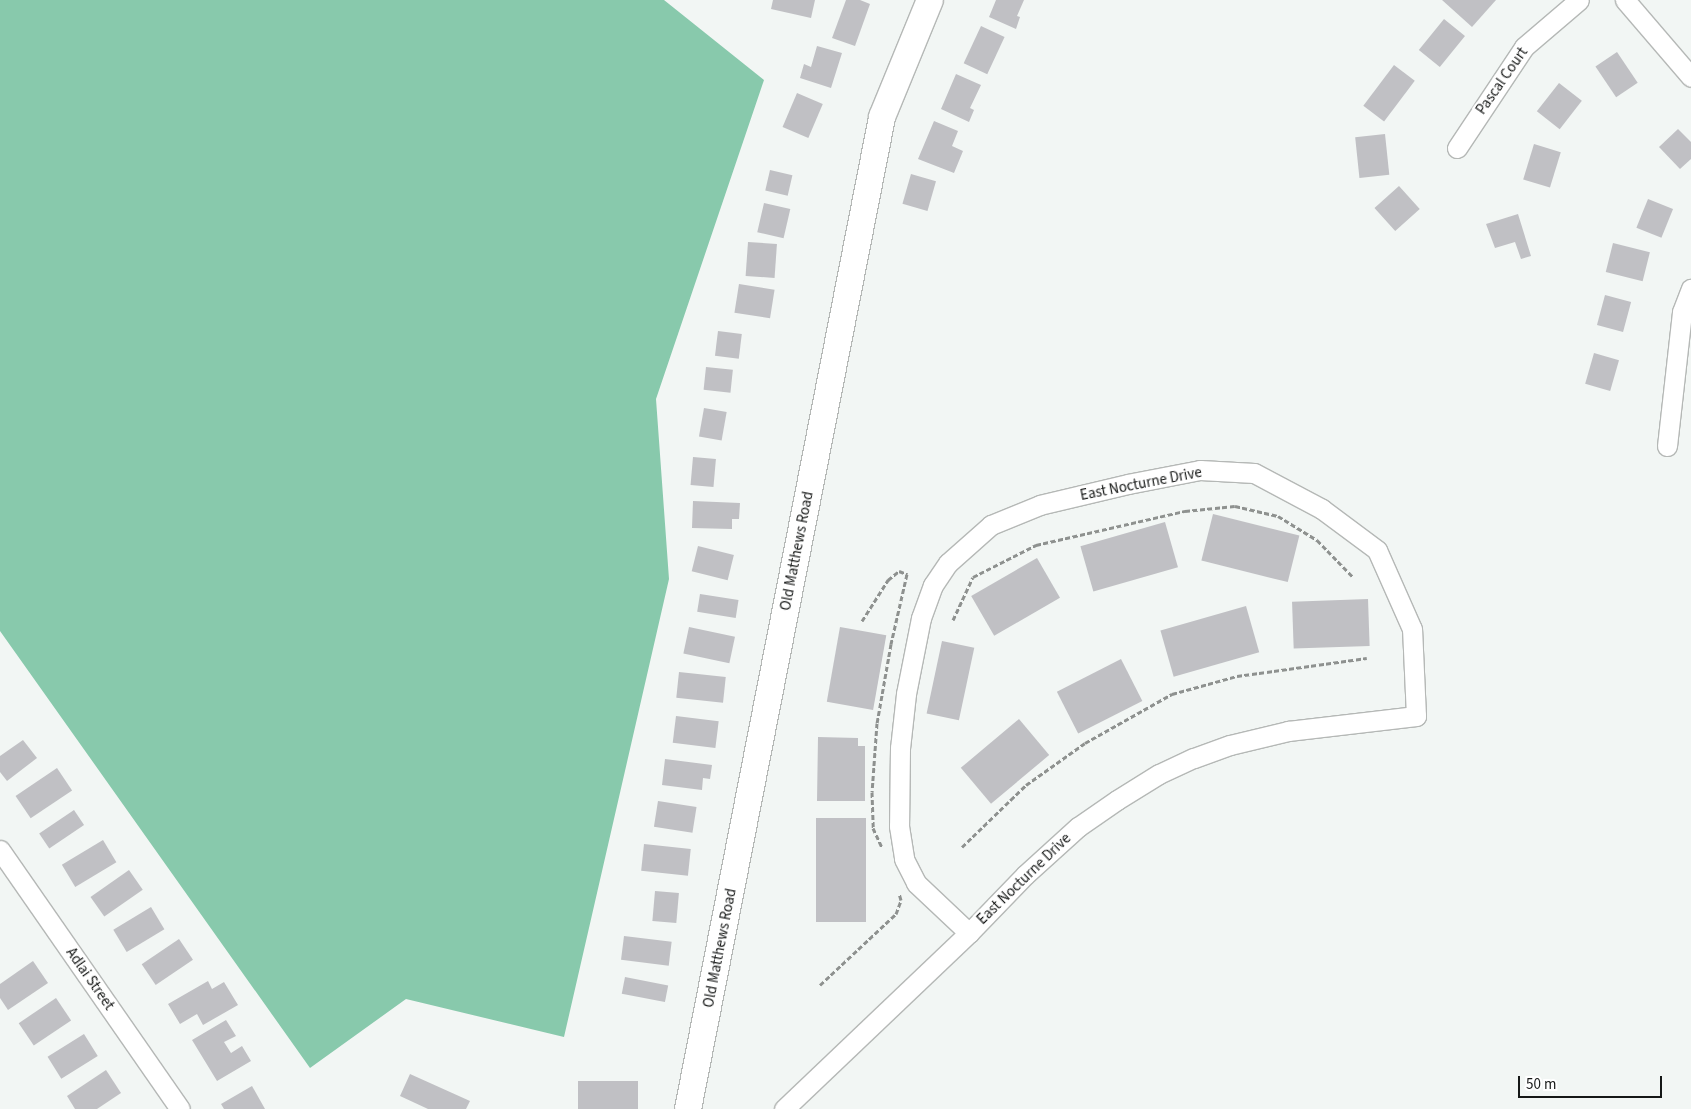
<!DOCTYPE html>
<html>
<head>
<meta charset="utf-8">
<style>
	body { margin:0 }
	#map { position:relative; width:1691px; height:1109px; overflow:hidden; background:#f2f6f4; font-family:"Source Sans 3",sans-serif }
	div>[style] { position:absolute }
	.forest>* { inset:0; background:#88c9ac }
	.building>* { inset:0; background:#c0c0c4; transform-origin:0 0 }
	.path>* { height:3px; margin-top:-1.5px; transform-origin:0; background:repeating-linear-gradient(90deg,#8e918f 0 5px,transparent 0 7.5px) }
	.roads { filter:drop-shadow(1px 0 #b5b8b6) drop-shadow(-1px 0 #b5b8b6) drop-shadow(0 1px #b5b8b6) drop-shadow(0 -1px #b5b8b6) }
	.street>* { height:19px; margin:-9.5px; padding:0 9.5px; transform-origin:9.5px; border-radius:9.5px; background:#fff }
	.secondary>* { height:26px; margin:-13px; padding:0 13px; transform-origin:13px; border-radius:13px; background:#fff }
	span { translate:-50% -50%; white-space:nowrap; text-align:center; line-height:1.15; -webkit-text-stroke:4.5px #fff; paint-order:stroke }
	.street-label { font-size:15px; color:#151716 }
	.scale { position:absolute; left:1518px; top:1076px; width:144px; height:22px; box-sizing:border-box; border:2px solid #151716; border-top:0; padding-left:6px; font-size:15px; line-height:18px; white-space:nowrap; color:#151716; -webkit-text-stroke:4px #fff; paint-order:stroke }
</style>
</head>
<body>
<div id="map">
	<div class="forest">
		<i style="clip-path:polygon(0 0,664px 0,764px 80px,656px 399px,669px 579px,564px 1037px,406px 999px,310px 1068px,0 631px)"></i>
	</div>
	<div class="building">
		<i style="clip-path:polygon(773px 0,815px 0,811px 18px,771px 9px)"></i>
		<i style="clip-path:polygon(846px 0,860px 0,870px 4px,855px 46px,832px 38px)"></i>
		<i style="clip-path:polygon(996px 0,1024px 0,1017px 16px,1020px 17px,1016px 29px,989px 17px)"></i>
		<i style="clip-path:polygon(1442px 0,1496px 0,1472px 27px)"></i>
		<i style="left:1444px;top:19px;width:27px;height:40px;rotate:39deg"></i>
		<i style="left:981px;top:26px;width:26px;height:41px;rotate:25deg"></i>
		<i style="clip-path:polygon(817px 46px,842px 53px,831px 88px,800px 78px,804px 64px,811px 67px)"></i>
		<i style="left:1617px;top:52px;width:37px;height:26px;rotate:56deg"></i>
		<i style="left:1394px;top:65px;width:26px;height:51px;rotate:37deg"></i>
		<i style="clip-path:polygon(956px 74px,981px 85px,970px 108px,974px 110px,969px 122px,941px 109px)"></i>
		<i style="left:1559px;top:83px;width:29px;height:36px;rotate:38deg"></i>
		<i style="left:797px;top:93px;width:28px;height:37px;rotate:23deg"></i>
		<i style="clip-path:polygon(934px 121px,958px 131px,952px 146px,963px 151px,954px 173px,918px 159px)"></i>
		<i style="clip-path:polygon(1678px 129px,1691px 142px,1691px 159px,1680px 169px,1659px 147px)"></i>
		<i style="left:1385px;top:134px;width:41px;height:30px;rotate:84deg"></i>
		<i style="left:1534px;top:144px;width:28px;height:37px;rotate:17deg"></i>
		<i style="left:770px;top:170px;width:23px;height:21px;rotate:13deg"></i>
		<i style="left:911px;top:174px;width:26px;height:31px;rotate:16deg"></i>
		<i style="left:1399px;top:186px;width:31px;height:33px;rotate:48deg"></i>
		<i style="left:1648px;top:199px;width:27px;height:31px;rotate:22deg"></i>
		<i style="left:764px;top:203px;width:27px;height:30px;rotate:13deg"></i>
		<i style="clip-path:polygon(1518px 214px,1531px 256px,1521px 259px,1515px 242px,1495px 248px,1486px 224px)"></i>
		<i style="left:748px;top:242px;width:29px;height:34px;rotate:4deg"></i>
		<i style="left:1613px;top:243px;width:38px;height:30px;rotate:14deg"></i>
		<i style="left:739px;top:284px;width:36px;height:29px;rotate:9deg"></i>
		<i style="left:1605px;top:295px;width:27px;height:31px;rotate:15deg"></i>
		<i style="left:718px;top:331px;width:24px;height:25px;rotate:7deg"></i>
		<i style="left:1594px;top:353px;width:26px;height:32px;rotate:16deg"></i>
		<i style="left:706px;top:367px;width:27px;height:23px;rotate:6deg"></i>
		<i style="left:704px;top:408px;width:23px;height:29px;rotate:10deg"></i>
		<i style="left:693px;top:457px;width:23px;height:28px;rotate:5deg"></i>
		<i style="clip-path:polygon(693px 501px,740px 503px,739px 519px,732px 519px,732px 529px,692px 528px)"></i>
		<i style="left:1213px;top:514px;width:89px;height:48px;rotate:14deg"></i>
		<i style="left:1165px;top:522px;width:47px;height:88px;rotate:74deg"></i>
		<i style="left:698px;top:546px;width:37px;height:26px;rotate:14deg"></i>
		<i style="left:1037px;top:558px;width:46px;height:76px;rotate:60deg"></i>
		<i style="left:700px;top:594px;width:39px;height:18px;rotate:9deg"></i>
		<i style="left:1368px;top:599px;width:47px;height:76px;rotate:88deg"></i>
		<i style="left:1246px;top:606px;width:48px;height:89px;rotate:74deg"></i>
		<i style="left:689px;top:627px;width:47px;height:27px;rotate:12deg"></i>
		<i style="left:840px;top:627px;width:47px;height:76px;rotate:10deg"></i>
		<i style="left:942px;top:641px;width:33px;height:74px;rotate:12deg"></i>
		<i style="left:1121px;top:659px;width:47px;height:72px;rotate:63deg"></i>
		<i style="left:679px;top:672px;width:47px;height:26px;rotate:6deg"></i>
		<i style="left:676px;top:716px;width:43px;height:27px;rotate:7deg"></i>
		<i style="left:1019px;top:719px;width:47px;height:76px;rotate:50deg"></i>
		<i style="clip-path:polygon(818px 737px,858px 738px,858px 746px,865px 746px,865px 801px,817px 801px)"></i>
		<i style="clip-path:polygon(23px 740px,37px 758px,7px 781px,0 772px,0 756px)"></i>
		<i style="clip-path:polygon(665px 759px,712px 765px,710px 779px,703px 778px,702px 790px,662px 785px)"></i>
		<i style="left:57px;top:768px;width:27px;height:50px;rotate:56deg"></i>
		<i style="left:658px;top:801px;width:39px;height:26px;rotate:9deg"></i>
		<i style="left:74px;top:810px;width:18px;height:42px;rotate:56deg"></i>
		<i style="left:816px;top:818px;width:50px;height:104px"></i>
		<i style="left:103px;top:840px;width:26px;height:48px;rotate:59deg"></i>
		<i style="left:644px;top:844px;width:47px;height:27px;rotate:6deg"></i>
		<i style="left:129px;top:870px;width:24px;height:47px;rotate:55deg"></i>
		<i style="left:655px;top:891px;width:24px;height:30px;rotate:5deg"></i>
		<i style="left:151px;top:907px;width:26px;height:44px;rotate:59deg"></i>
		<i style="left:624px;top:936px;width:48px;height:24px;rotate:7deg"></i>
		<i style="left:179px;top:939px;width:25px;height:45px;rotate:56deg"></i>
		<i style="clip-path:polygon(33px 961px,48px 983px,8px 1010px,0 998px,0 984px)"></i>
		<i style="left:625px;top:977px;width:44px;height:17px;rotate:11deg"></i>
		<i style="clip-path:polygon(208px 981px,212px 989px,224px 982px,238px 1005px,203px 1025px,197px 1014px,180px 1024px,168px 1004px)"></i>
		<i style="left:56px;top:998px;width:27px;height:45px;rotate:56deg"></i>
		<i style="clip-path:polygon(226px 1020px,236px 1036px,224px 1042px,231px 1053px,242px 1046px,251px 1061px,217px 1081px,192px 1040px)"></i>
		<i style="left:84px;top:1034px;width:26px;height:43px;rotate:58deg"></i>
		<i style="clip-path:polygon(106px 1070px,121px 1093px,97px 1109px,75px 1109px,67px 1096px)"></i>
		<i style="clip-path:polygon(410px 1074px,470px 1101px,466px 1109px,428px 1109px,400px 1096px)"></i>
		<i style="left:578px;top:1081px;width:60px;height:28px"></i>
		<i style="clip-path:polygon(252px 1086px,265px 1109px,224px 1109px,221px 1104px)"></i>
	</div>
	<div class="path">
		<i style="left:953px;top:620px;width:47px;rotate:-65.1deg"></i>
		<i style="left:973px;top:577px;width:71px;rotate:-26.9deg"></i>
		<i style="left:1036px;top:545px;width:153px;rotate:-12.9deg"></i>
		<i style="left:1185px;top:511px;width:50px;rotate:-5.7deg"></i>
		<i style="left:1235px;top:506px;width:44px;rotate:13.1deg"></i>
		<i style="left:1278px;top:516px;width:46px;rotate:31.6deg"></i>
		<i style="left:1317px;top:540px;width:52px;rotate:45.8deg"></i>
		<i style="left:862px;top:621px;width:49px;rotate:-57.6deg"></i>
		<i style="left:888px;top:580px;width:14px;rotate:-39deg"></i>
		<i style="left:899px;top:571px;width:9px;rotate:21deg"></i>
		<i style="left:907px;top:574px;width:72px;rotate:102.9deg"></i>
		<i style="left:891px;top:644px;width:80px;rotate:100deg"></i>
		<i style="left:877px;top:723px;width:69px;rotate:94.1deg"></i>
		<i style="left:872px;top:792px;width:36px;rotate:88deg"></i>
		<i style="left:873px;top:828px;width:21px;rotate:65deg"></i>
		<i style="left:962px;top:847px;width:89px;rotate:-44.1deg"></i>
		<i style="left:1026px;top:785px;width:72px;rotate:-35.4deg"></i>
		<i style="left:1085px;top:743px;width:100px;rotate:-29.4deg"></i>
		<i style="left:1172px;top:694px;width:67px;rotate:-15.5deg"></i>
		<i style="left:1237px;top:676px;width:131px;rotate:-7.9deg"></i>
		<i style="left:820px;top:985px;width:104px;rotate:-43.1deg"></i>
		<i style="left:896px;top:914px;width:15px;rotate:-70deg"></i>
		<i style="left:901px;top:900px;width:7px;rotate:-106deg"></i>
	</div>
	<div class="roads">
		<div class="street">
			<i style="left:1625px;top:0;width:101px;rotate:49.4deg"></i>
			<i style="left:1457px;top:148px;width:121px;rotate:-56.4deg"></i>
			<i style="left:1524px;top:47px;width:72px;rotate:-40.5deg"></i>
			<i style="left:1667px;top:446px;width:135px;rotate:-83.6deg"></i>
			<i style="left:1682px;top:312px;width:25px;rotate:-69deg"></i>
			<i style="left:0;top:850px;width:315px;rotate:55.2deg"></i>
			<i style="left:784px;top:1109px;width:255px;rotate:-43.6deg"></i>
			<i style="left:969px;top:933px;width:81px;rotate:-46deg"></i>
			<i style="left:1025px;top:875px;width:72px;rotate:-42.2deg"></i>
			<i style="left:1078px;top:827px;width:47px;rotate:-34.7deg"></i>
			<i style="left:1117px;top:800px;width:49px;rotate:-31.8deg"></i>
			<i style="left:1159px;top:774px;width:38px;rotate:-25deg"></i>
			<i style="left:1194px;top:758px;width:38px;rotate:-20deg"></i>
			<i style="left:1230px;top:745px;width:60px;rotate:-13.6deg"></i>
			<i style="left:1288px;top:731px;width:129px;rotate:-6.7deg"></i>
			<i style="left:1416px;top:716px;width:87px;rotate:-92.6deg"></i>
			<i style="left:1412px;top:629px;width:86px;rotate:-113.9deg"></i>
			<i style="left:1377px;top:550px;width:69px;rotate:-143.3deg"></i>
			<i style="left:1322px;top:509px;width:77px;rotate:-152.1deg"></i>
			<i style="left:1254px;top:473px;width:54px;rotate:-176.8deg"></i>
			<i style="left:1200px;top:470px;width:73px;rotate:169deg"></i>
			<i style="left:1128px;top:484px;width:90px;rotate:166.6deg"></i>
			<i style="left:1040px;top:505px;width:53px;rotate:157.8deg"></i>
			<i style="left:991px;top:525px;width:57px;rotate:138.5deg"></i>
			<i style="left:948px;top:563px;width:27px;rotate:124deg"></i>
			<i style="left:933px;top:585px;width:35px;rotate:110deg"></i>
			<i style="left:921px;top:618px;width:77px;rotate:101.2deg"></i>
			<i style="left:906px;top:694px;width:54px;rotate:96.3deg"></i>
			<i style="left:900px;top:748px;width:78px;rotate:90.7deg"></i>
			<i style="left:899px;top:826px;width:33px;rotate:81deg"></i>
			<i style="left:904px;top:859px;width:27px;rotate:63deg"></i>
			<i style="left:916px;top:883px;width:73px;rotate:43.3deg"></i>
		</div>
		<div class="secondary">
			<i style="left:688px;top:1109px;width:1011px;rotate:-78.93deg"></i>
			<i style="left:882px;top:117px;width:126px;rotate:-67.7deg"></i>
		</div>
	</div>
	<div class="street-label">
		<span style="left:1502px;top:81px;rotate:-55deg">Pascal Court</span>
		<span style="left:1141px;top:484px;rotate:-11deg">East Nocturne Drive</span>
		<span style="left:797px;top:551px;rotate:-79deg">Old Matthews Road</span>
		<span style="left:1024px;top:879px;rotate:-44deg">East Nocturne Drive</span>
		<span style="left:720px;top:948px;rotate:-79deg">Old Matthews Road</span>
		<span style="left:90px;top:979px;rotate:55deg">Adlai Street</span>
	</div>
	<div class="scale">50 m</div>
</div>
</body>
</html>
